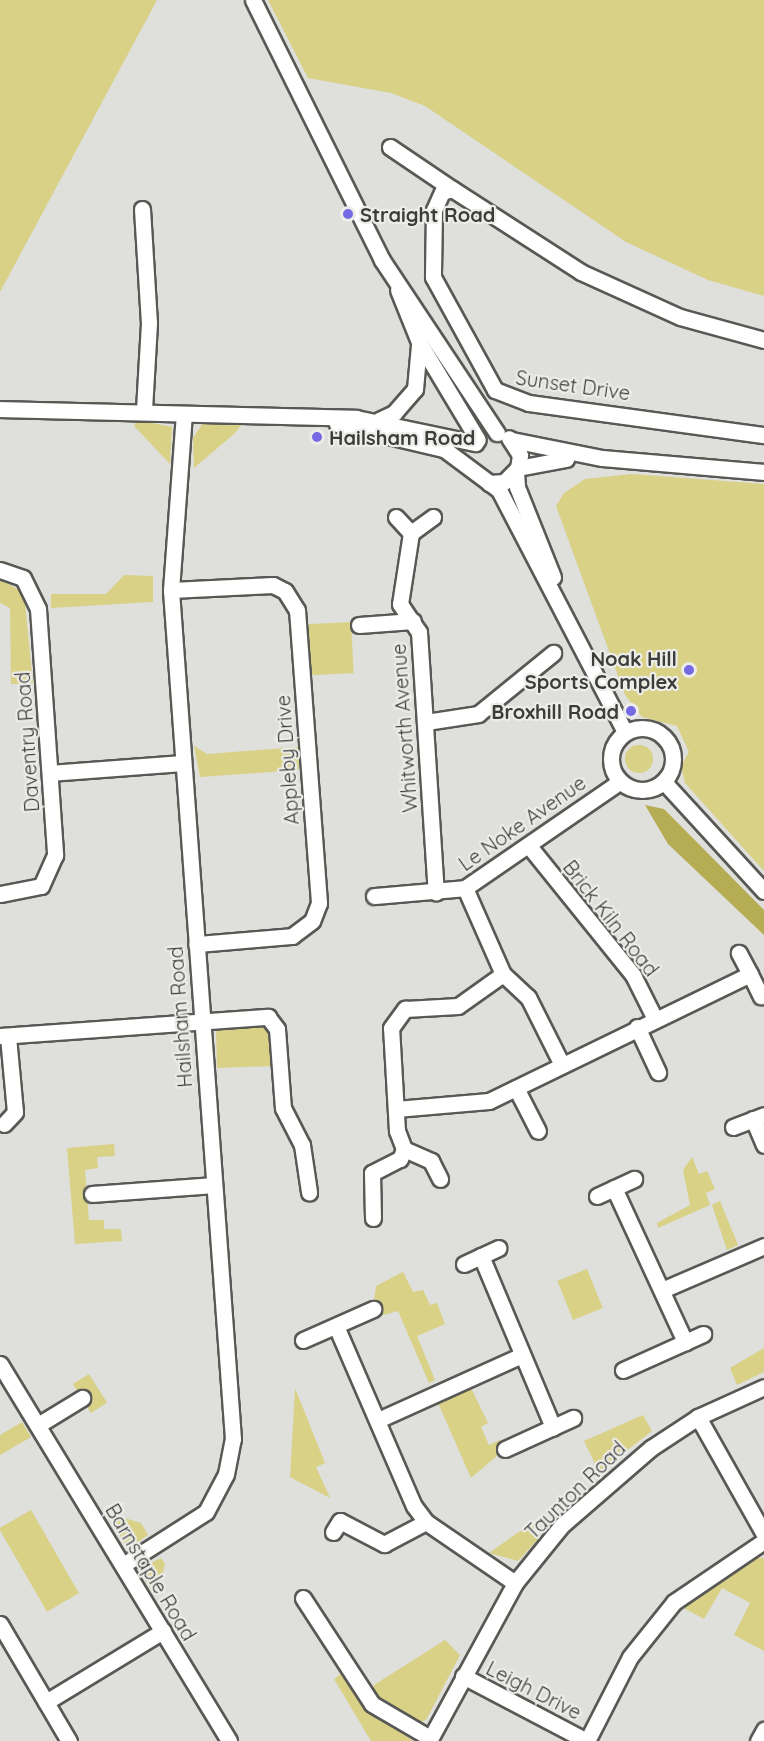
<!DOCTYPE html>
<html>
<head>
<meta charset="utf-8">
<style>
	body { margin:0 }
	#map { position:relative; width:764px; height:1741px; overflow:hidden; background:#dfdfdc; font-family:Quicksand,sans-serif }
	div>[style] { position:absolute }
	.green>* { inset:0; background:#d8d186; transform-origin:0 0 }
	.round { border-radius:50% }
	.forest>* { inset:0; background:#b5ac53 }
	.roads { filter:drop-shadow(2px 0 #585855) drop-shadow(-2px 0 #585855) drop-shadow(0 2px #585855) drop-shadow(0 -2px #585855) }
	.minor>* { height:15px; margin:-7.5px; padding:0 7.5px; transform-origin:7.5px; border-radius:7.5px; background:#fff }
	.minor>.ring { margin:-7.5px; padding:0; box-sizing:content-box; background:none; border:15px solid #fff; border-radius:50% }
	.dots>* { width:16px; height:16px; translate:-50% -50%; box-sizing:border-box; border:3px solid #ecece9; border-radius:50% }
	span { translate:-50% -50%; white-space:nowrap; text-align:center; line-height:1.15; -webkit-text-stroke:4.5px #ecece9; paint-order:stroke }
	.poi-label { font-size:20px; color:#3c3c3b; font-weight:700 }
	.left { translate:0 -50%; text-align:left }
	.right { translate:-100% -50%; text-align:right }
	.street-label { font-size:20px; color:#3c3c3b }
</style>
</head>
<body>
<div id="map">
	<div class="green">
		<i style="clip-path:polygon(0 0,157px 0,0 292px)"></i>
		<i style="clip-path:polygon(268px 0,764px 0,764px 296px,708px 280px,626px 242px,425px 106px,391px 93px,308px 78px)"></i>
		<i style="clip-path:polygon(137px 420px,172px 427px,170px 464px,134px 426px)"></i>
		<i style="clip-path:polygon(244px 422px,234px 434px,194px 468px,193px 438px,203px 423px)"></i>
		<i style="clip-path:polygon(632px 474px,764px 484px,764px 871px,685px 783px,681px 766px,689px 752px,677px 726px,642px 717px,625px 695px,556px 506px,564px 493px,585px 479px)"></i>
		<i style="clip-path:polygon(124px 575px,153px 576px,153px 602px,51px 608px,51px 594px,106px 594px)"></i>
		<i style="clip-path:polygon(0 579px,24px 593px,33px 684px,11px 684px,10px 608px,0 603px)"></i>
		<i style="left:351px;top:622px;width:51px;height:44px;rotate:87deg"></i>
		<i class="round" style="left:625px;top:745px;width:28px;height:28px"></i>
		<i style="clip-path:polygon(194px 746px,207px 754px,298px 747px,299px 770px,200px 777px)"></i>
		<i style="clip-path:polygon(261px 1024px,271px 1033px,273px 1066px,217px 1068px,216px 1028px)"></i>
		<i style="clip-path:polygon(114px 1144px,115px 1156px,97px 1157px,98px 1168px,85px 1170px,89px 1220px,104px 1220px,104px 1229px,121px 1229px,122px 1241px,75px 1244px,67px 1148px)"></i>
		<i style="clip-path:polygon(692px 1157px,699px 1174px,707px 1171px,715px 1189px,706px 1193px,710px 1205px,658px 1228px,657px 1223px,690px 1205px,683px 1170px)"></i>
		<i style="clip-path:polygon(720px 1201px,738px 1245px,727px 1250px,712px 1205px)"></i>
		<i style="left:587px;top:1269px;width:42px;height:32px;rotate:68deg"></i>
		<i style="clip-path:polygon(403px 1272px,413px 1292px,423px 1290px,430px 1305px,437px 1303px,445px 1324px,417px 1336px,435px 1380px,429px 1383px,398px 1311px,383px 1315px,373px 1309px,376px 1286px)"></i>
		<i style="clip-path:polygon(764px 1348px,764px 1372px,737px 1385px,730px 1368px)"></i>
		<i style="left:89px;top:1374px;width:34px;height:19px;rotate:58deg"></i>
		<i style="clip-path:polygon(295px 1388px,325px 1463px,316px 1467px,330px 1498px,290px 1477px)"></i>
		<i style="clip-path:polygon(471px 1388px,488px 1423px,481px 1427px,489px 1445px,500px 1440px,505px 1449px,471px 1478px,438px 1403px)"></i>
		<i style="clip-path:polygon(643px 1415px,652px 1431px,599px 1472px,584px 1441px)"></i>
		<i style="clip-path:polygon(22px 1422px,31px 1437px,0 1455px,0 1435px)"></i>
		<i style="left:31px;top:1510px;width:96px;height:37px;rotate:60deg"></i>
		<i style="clip-path:polygon(121px 1517px,141px 1523px,148px 1535px,131px 1547px,124px 1542px,112px 1523px)"></i>
		<i style="clip-path:polygon(533px 1522px,539px 1538px,518px 1561px,489px 1553px)"></i>
		<i style="clip-path:polygon(161px 1558px,165px 1564px,159px 1587px,152px 1591px,142px 1574px,144px 1566px)"></i>
		<i style="clip-path:polygon(752px 1558px,764px 1558px,764px 1651px,734px 1635px,750px 1603px,722px 1588px,704px 1619px,682px 1607px)"></i>
		<i style="clip-path:polygon(445px 1640px,460px 1655px,426px 1720px,418px 1723px,374px 1695px,374px 1685px)"></i>
		<i style="clip-path:polygon(341px 1674px,367px 1707px,413px 1741px,371px 1741px,334px 1679px)"></i>
	</div>
	<div class="forest">
		<i style="clip-path:polygon(645px 805px,664px 809px,764px 910px,764px 935px,668px 844px)"></i>
	</div>
	<div class="roads">
		<div class="minor">
			<i style="left:253px;top:0;width:290px;rotate:63.6deg"></i>
			<i style="left:382px;top:260px;width:208px;rotate:56.4deg"></i>
			<i style="left:390px;top:147px;width:75px;rotate:34.1deg"></i>
			<i style="left:142px;top:209px;width:114px;rotate:86.5deg"></i>
			<i style="left:149px;top:323px;width:87px;rotate:93.3deg"></i>
			<i style="left:398px;top:290px;width:56px;rotate:68deg"></i>
			<i style="left:419px;top:342px;width:114px;rotate:59deg"></i>
			<i style="left:764px;top:340px;width:87px;rotate:-164.7deg"></i>
			<i style="left:680px;top:317px;width:109px;rotate:-155.6deg"></i>
			<i style="left:581px;top:272px;width:153px;rotate:-147.2deg"></i>
			<i style="left:452px;top:189px;width:10px;rotate:163deg"></i>
			<i style="left:442px;top:192px;width:20px;rotate:114deg"></i>
			<i style="left:434px;top:210px;width:67px;rotate:90.9deg"></i>
			<i style="left:433px;top:277px;width:129px;rotate:61.2deg"></i>
			<i style="left:495px;top:390px;width:36px;rotate:21deg"></i>
			<i style="left:529px;top:403px;width:237px;rotate:7.8deg"></i>
			<i style="left:0;top:409px;width:356px;rotate:1.4deg"></i>
			<i style="left:356px;top:418px;width:122px;rotate:11.9deg"></i>
			<i style="left:379px;top:420px;width:17px;rotate:-25deg"></i>
			<i style="left:394px;top:413px;width:32px;rotate:-49deg"></i>
			<i style="left:415px;top:389px;width:44px;rotate:-84.8deg"></i>
			<i style="left:337px;top:424px;width:110px;rotate:13.2deg"></i>
			<i style="left:444px;top:449px;width:69px;rotate:36.7deg"></i>
			<i style="left:499px;top:490px;width:273px;rotate:62.5deg"></i>
			<i style="left:512px;top:440px;width:92px;rotate:11.3deg"></i>
			<i style="left:602px;top:458px;width:163px;rotate:4.9deg"></i>
			<i style="left:518px;top:468px;width:49px;rotate:-10.6deg"></i>
			<i style="left:516px;top:472px;width:15px;rotate:86deg"></i>
			<i style="left:517px;top:487px;width:97px;rotate:68.2deg"></i>
			<i style="left:489px;top:483px;width:15px;rotate:-4deg"></i>
			<i style="left:504px;top:482px;width:20px;rotate:-45deg"></i>
			<i style="left:518px;top:468px;width:13px;rotate:-81deg"></i>
			<i style="left:520px;top:455px;width:20px;rotate:-123deg"></i>
			<i style="left:396px;top:517px;width:22px;rotate:47deg"></i>
			<i style="left:433px;top:517px;width:27px;rotate:144deg"></i>
			<i style="left:411px;top:533px;width:72px;rotate:98.8deg"></i>
			<i style="left:400px;top:604px;width:34px;rotate:56deg"></i>
			<i style="left:419px;top:632px;width:261px;rotate:86.3deg"></i>
			<i style="left:0;top:570px;width:24px;rotate:19deg"></i>
			<i style="left:23px;top:578px;width:34px;rotate:64deg"></i>
			<i style="left:38px;top:609px;width:247px;rotate:86deg"></i>
			<i style="left:55px;top:855px;width:34px;rotate:114deg"></i>
			<i style="left:41px;top:886px;width:42px;rotate:169deg"></i>
			<i style="left:171px;top:590px;width:102px;rotate:-2.8deg"></i>
			<i style="left:273px;top:585px;width:13px;rotate:27deg"></i>
			<i style="left:285px;top:591px;width:22px;rotate:58deg"></i>
			<i style="left:297px;top:610px;width:294px;rotate:85.7deg"></i>
			<i style="left:319px;top:903px;width:19px;rotate:111deg"></i>
			<i style="left:312px;top:921px;width:25px;rotate:143deg"></i>
			<i style="left:292px;top:936px;width:96px;rotate:175.2deg"></i>
			<i style="left:359px;top:625px;width:54px;rotate:-4.2deg"></i>
			<i style="left:426px;top:722px;width:53px;rotate:-8.7deg"></i>
			<i style="left:478px;top:714px;width:97px;rotate:-39.1deg"></i>
			<i class="ring" style="left:611px;top:728px;width:47px;height:47px"></i>
			<i style="left:50px;top:773px;width:132px;rotate:-4.3deg"></i>
			<i style="left:664px;top:782px;width:148px;rotate:47.5deg"></i>
			<i style="left:529px;top:846px;width:166px;rotate:51.1deg"></i>
			<i style="left:633px;top:975px;width:49px;rotate:63.4deg"></i>
			<i style="left:465px;top:888px;width:94px;rotate:66.2deg"></i>
			<i style="left:503px;top:974px;width:34px;rotate:43deg"></i>
			<i style="left:528px;top:997px;width:76px;rotate:63.4deg"></i>
			<i style="left:374px;top:896px;width:91px;rotate:-5deg"></i>
			<i style="left:465px;top:888px;width:187px;rotate:-34.5deg"></i>
			<i style="left:750px;top:974px;width:25px;rotate:64deg"></i>
			<i style="left:637px;top:1027px;width:50px;rotate:65deg"></i>
			<i style="left:0;top:1036px;width:269px;rotate:-4.1deg"></i>
			<i style="left:268px;top:1017px;width:15px;rotate:53deg"></i>
			<i style="left:277px;top:1029px;width:79px;rotate:85.7deg"></i>
			<i style="left:283px;top:1108px;width:42px;rotate:62.8deg"></i>
			<i style="left:302px;top:1145px;width:48px;rotate:81.5deg"></i>
			<i style="left:516px;top:1088px;width:48px;rotate:62.9deg"></i>
			<i style="left:396px;top:1109px;width:93px;rotate:-4.9deg"></i>
			<i style="left:489px;top:1101px;width:290px;rotate:-25.9deg"></i>
			<i style="left:750px;top:974px;width:24px;rotate:-118deg"></i>
			<i style="left:753px;top:1119px;width:28px;rotate:67deg"></i>
			<i style="left:4px;top:1124px;width:16px;rotate:-47deg"></i>
			<i style="left:15px;top:1112px;width:76px;rotate:-95.3deg"></i>
			<i style="left:733px;top:1127px;width:33px;rotate:-21deg"></i>
			<i style="left:404px;top:1149px;width:30px;rotate:24deg"></i>
			<i style="left:431px;top:1161px;width:20px;rotate:63deg"></i>
			<i style="left:614px;top:1188px;width:170px;rotate:65.2deg"></i>
			<i style="left:92px;top:1194px;width:122px;rotate:-4.2deg"></i>
			<i style="left:597px;top:1196px;width:41px;rotate:-24.7deg"></i>
			<i style="left:373px;top:1218px;width:45px;rotate:-91.3deg"></i>
			<i style="left:372px;top:1173px;width:31px;rotate:-27deg"></i>
			<i style="left:400px;top:1159px;width:11px;rotate:-68deg"></i>
			<i style="left:404px;top:1149px;width:19px;rotate:-111deg"></i>
			<i style="left:397px;top:1131px;width:103px;rotate:-93.3deg"></i>
			<i style="left:391px;top:1028px;width:24px;rotate:-54deg"></i>
			<i style="left:405px;top:1009px;width:53px;rotate:-3.2deg"></i>
			<i style="left:458px;top:1006px;width:55px;rotate:-35.4deg"></i>
			<i style="left:481px;top:1256px;width:186px;rotate:67.2deg"></i>
			<i style="left:464px;top:1264px;width:38px;rotate:-25deg"></i>
			<i style="left:662px;top:1290px;width:111px;rotate:-23.3deg"></i>
			<i style="left:336px;top:1326px;width:196px;rotate:66.6deg"></i>
			<i style="left:414px;top:1506px;width:20px;rotate:53deg"></i>
			<i style="left:426px;top:1522px;width:108px;rotate:34.4deg"></i>
			<i style="left:303px;top:1340px;width:77px;rotate:-23.9deg"></i>
			<i style="left:0;top:1364px;width:441px;rotate:58.7deg"></i>
			<i style="left:623px;top:1370px;width:88px;rotate:-24.2deg"></i>
			<i style="left:698px;top:1417px;width:134px;rotate:60.6deg"></i>
			<i style="left:378px;top:1420px;width:158px;rotate:-24.3deg"></i>
			<i style="left:38px;top:1425px;width:52px;rotate:-31.5deg"></i>
			<i style="left:505px;top:1449px;width:75px;rotate:-24.5deg"></i>
			<i style="left:333px;top:1532px;width:13px;rotate:-58deg"></i>
			<i style="left:340px;top:1521px;width:50px;rotate:27.6deg"></i>
			<i style="left:384px;top:1544px;width:47px;rotate:-27.6deg"></i>
			<i style="left:123px;top:1565px;width:98px;rotate:-32.6deg"></i>
			<i style="left:206px;top:1512px;width:43px;rotate:-62.2deg"></i>
			<i style="left:226px;top:1474px;width:36px;rotate:-79deg"></i>
			<i style="left:233px;top:1439px;width:851px;rotate:-94.18deg"></i>
			<i style="left:171px;top:590px;width:176px;rotate:-85.8deg"></i>
			<i style="left:303px;top:1598px;width:126px;rotate:56.9deg"></i>
			<i style="left:372px;top:1704px;width:67px;rotate:30.4deg"></i>
			<i style="left:0;top:1624px;width:136px;rotate:59.5deg"></i>
			<i style="left:463px;top:1676px;width:140px;rotate:27.7deg"></i>
			<i style="left:46px;top:1702px;width:137px;rotate:-31.3deg"></i>
			<i style="left:429px;top:1741px;width:180px;rotate:-61.4deg"></i>
			<i style="left:515px;top:1583px;width:75px;rotate:-51deg"></i>
			<i style="left:562px;top:1525px;width:118px;rotate:-40.9deg"></i>
			<i style="left:651px;top:1448px;width:56px;rotate:-33.4deg"></i>
			<i style="left:698px;top:1417px;width:72px;rotate:-24.4deg"></i>
			<i style="left:587px;top:1741px;width:94px;rotate:-62.9deg"></i>
			<i style="left:630px;top:1657px;width:70px;rotate:-51.3deg"></i>
			<i style="left:674px;top:1602px;width:109px;rotate:-34.1deg"></i>
			<i style="left:758px;top:1741px;width:13px;rotate:-61deg"></i>
		</div>
	</div>
	<div class="dots">
		<i style="left:348px;top:214px;background:#7569e4"></i>
		<i style="left:317px;top:437px;background:#7569e4"></i>
		<i style="left:689px;top:670px;background:#7569e4"></i>
		<i style="left:631px;top:711px;background:#7569e4"></i>
	</div>
	<div class="poi-label">
		<span class="left" style="left:360px;top:214px">Straight Road</span>
		<span class="left" style="left:329px;top:437px">Hailsham Road</span>
		<span class="right" style="left:677px;top:670px">Noak Hill<br>Sports Complex</span>
		<span class="right" style="left:619px;top:711px">Broxhill Road</span>
	</div>
	<div class="street-label">
		<span style="left:573px;top:385px;rotate:8deg">Sunset Drive</span>
		<span style="left:404px;top:728px;rotate:-94deg">Whitworth Avenue</span>
		<span style="left:27px;top:742px;rotate:-94deg">Daventry Road</span>
		<span style="left:287px;top:760px;rotate:-94deg">Appleby Drive</span>
		<span style="left:522px;top:823px;rotate:-35deg">Le Noke Avenue</span>
		<span style="left:611px;top:918px;rotate:52deg">Brick Kiln Road</span>
		<span style="left:180px;top:1017px;rotate:-94deg">Hailsham Road</span>
		<span style="left:575px;top:1490px;rotate:-44deg">Taunton Road</span>
		<span style="left:151px;top:1572px;rotate:59deg">Barnstaple Road</span>
		<span style="left:534px;top:1690px;rotate:27deg">Leigh Drive</span>
	</div>
</div>
</body>
</html>
